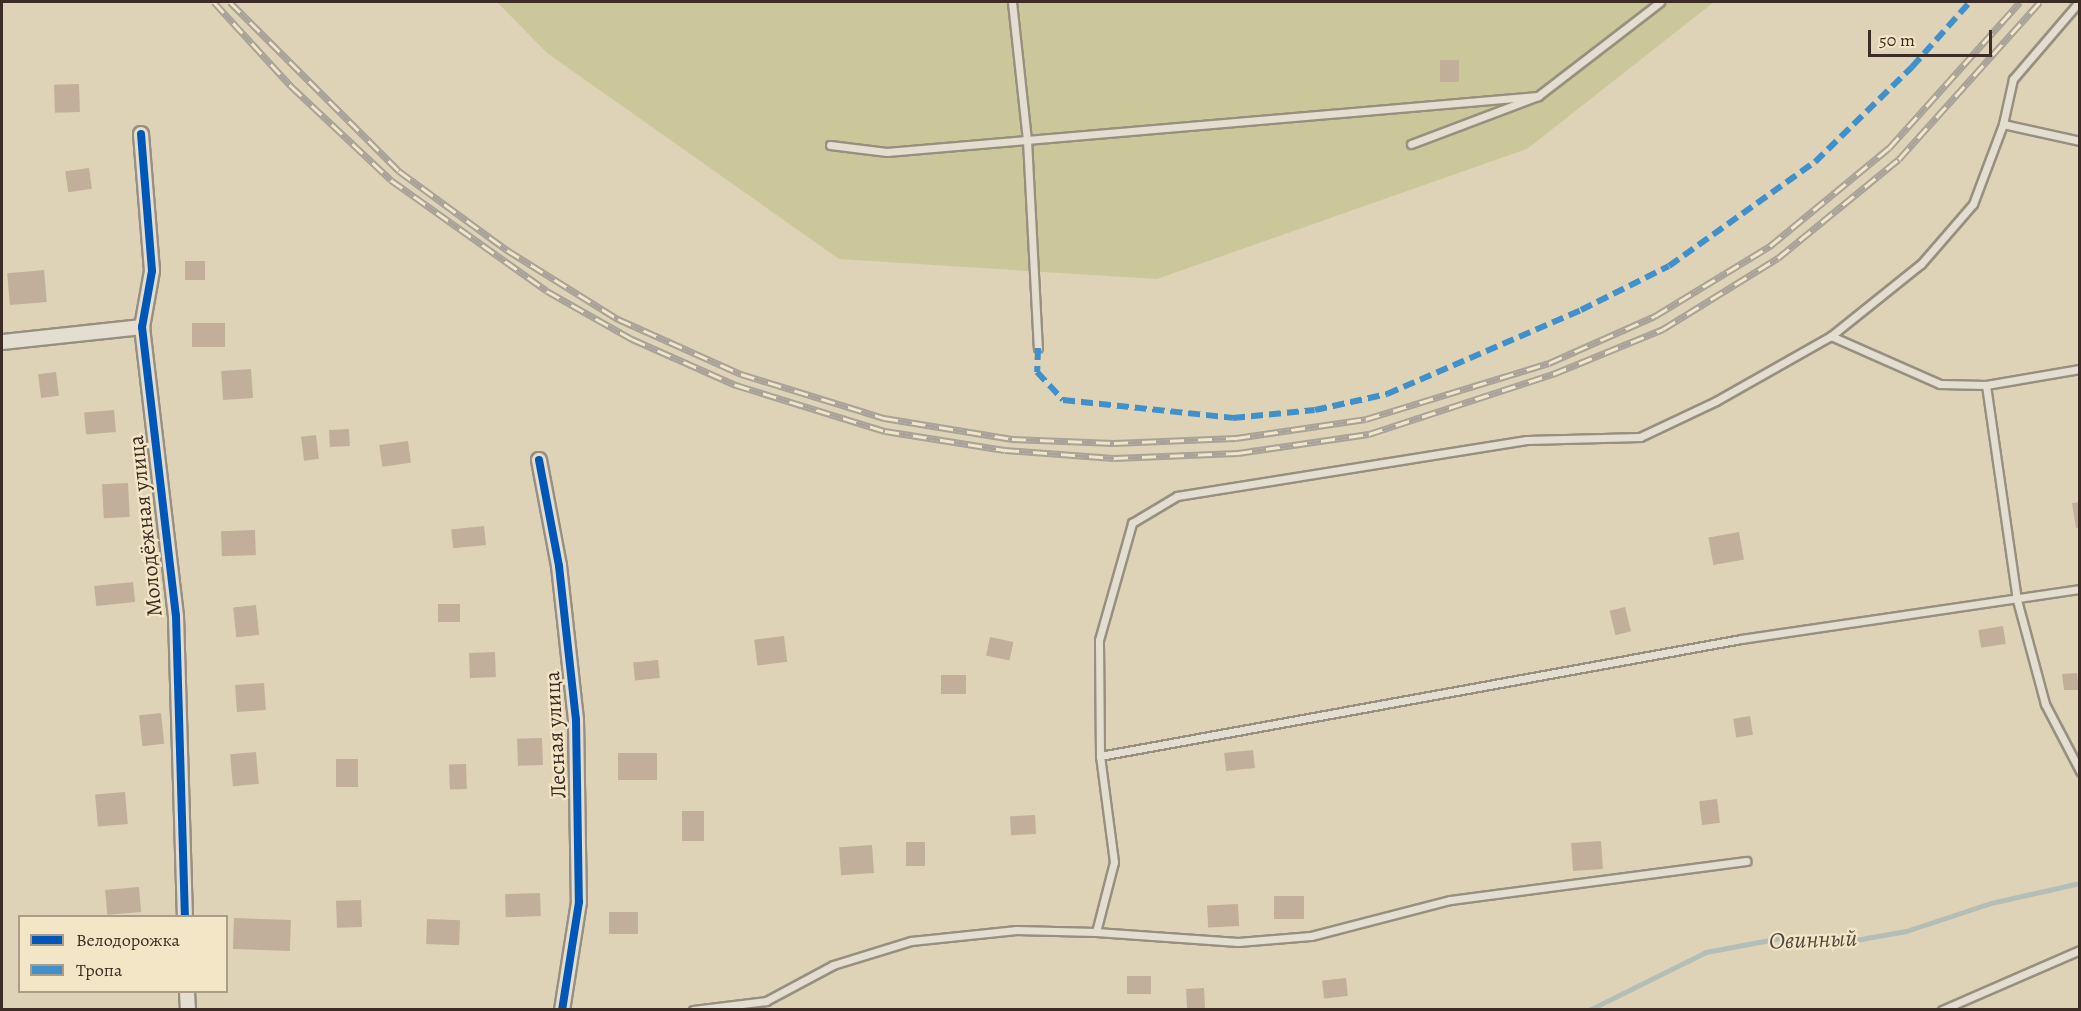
<!DOCTYPE html>
<html>
<head>
<meta charset="utf-8">
<style>
	body { margin:0 }
	#map { position:relative; width:2081px; height:1011px; overflow:hidden; background:#ded3b7; font-family:Alegreya,serif }
	div>[style] { position:absolute }
	.green>* { inset:0; background:#ccc79a }
	.stream>* { height:5px; margin:-2.5px; padding:0 2.5px; transform-origin:2.5px; border-radius:2.5px; background:#b3bfb6 }
	.building>* { inset:0; background:#c1af9a; transform-origin:0 0 }
	.roads { filter:drop-shadow(2px 0 #988f7f) drop-shadow(-2px 0 #988f7f) drop-shadow(0 2px #988f7f) drop-shadow(0 -2px #988f7f) }
	.service>* { height:7px; margin:-3.5px; padding:0 3.5px; transform-origin:3.5px; border-radius:3.5px; background:#e3ded0 }
	.minor>* { height:14px; margin:-7px; padding:0 7px; transform-origin:7px; border-radius:7px; background:#e3ded0 }
	.rail>* { height:7px; margin-top:-3.5px; transform-origin:0; background:repeating-linear-gradient(90deg,#f3e6c6 0 14px,#a8a298 0 28px); box-sizing:border-box; border-block:2px solid #a8a298 }
	.quiet>* { height:6px; margin-top:-3px; transform-origin:0; background:repeating-linear-gradient(90deg,#3f90cb 0 12px,transparent 0 18px) }
	.cycleway>* { height:8px; margin:-4px; padding:0 4px; transform-origin:4px; border-radius:4px; background:#0057b8 }
	span { translate:-50% -50%; white-space:nowrap; text-align:center; line-height:1.15; -webkit-text-stroke:4.5px #f3e6c6; paint-order:stroke }
	.street-label { font-size:22px; color:#3d2c25 }
	.water-label { font-size:24px; color:#514842; font-style:italic }
	.frame { position:absolute; inset:0; border:3px solid #3d2c25; pointer-events:none }
	.legend { position:absolute; left:18px; top:915px; width:210px; height:78px; box-sizing:border-box; background:#f3e6c6; border:2px solid #aa9c86; margin:0; padding:8px 10px; list-style:none; font-size:18px; color:#3d2c25 }
	.legend li { display:flex; align-items:center; gap:12px; height:30px }
	.legend b { width:30px; border:2px solid #aa9c86 }
	.scale { position:absolute; left:1868px; top:30px; width:124px; height:27px; box-sizing:border-box; border:3px solid #3d2c25; border-top:0; padding-left:8px; font-size:18px; line-height:21px; white-space:nowrap; color:#3d2c25; -webkit-text-stroke:4px #f3e6c6; paint-order:stroke }
</style>
</head>
<body>
<div id="map">
	<div class="green">
		<i style="clip-path:polygon(497px 2px,1714px 2px,1527px 149px,1157px 279px,839px 259px,547px 53px)"></i>
	</div>
	<div class="stream">
		<i style="left:1589px;top:1010px;width:131px;rotate:-26.4deg"></i>
		<i style="left:1706px;top:952px;width:75px;rotate:-10.7deg"></i>
		<i style="left:1780px;top:938px;width:24px;rotate:15deg"></i>
		<i style="left:1803px;top:944px;width:41px;rotate:-2.8deg"></i>
		<i style="left:1844px;top:942px;width:63px;rotate:-10.1deg"></i>
		<i style="left:1906px;top:931px;width:89px;rotate:-18.2deg"></i>
		<i style="left:1991px;top:903px;width:91px;rotate:-12.7deg"></i>
	</div>
	<div class="building">
		<i style="left:1459px;top:60px;width:22px;height:19px;rotate:90deg"></i>
		<i style="left:79px;top:84px;width:28px;height:25px;rotate:88deg"></i>
		<i style="left:89px;top:168px;width:21px;height:24px;rotate:82deg"></i>
		<i style="left:205px;top:261px;width:19px;height:20px;rotate:90deg"></i>
		<i style="left:44px;top:270px;width:32px;height:37px;rotate:85deg"></i>
		<i style="left:192px;top:323px;width:33px;height:24px"></i>
		<i style="left:251px;top:369px;width:29px;height:30px;rotate:86deg"></i>
		<i style="left:56px;top:372px;width:24px;height:18px;rotate:83deg"></i>
		<i style="left:114px;top:410px;width:22px;height:30px;rotate:85deg"></i>
		<i style="left:349px;top:429px;width:17px;height:20px;rotate:87deg"></i>
		<i style="left:316px;top:435px;width:24px;height:15px;rotate:83deg"></i>
		<i style="left:408px;top:441px;width:22px;height:29px;rotate:82deg"></i>
		<i style="left:128px;top:483px;width:34px;height:26px;rotate:87deg"></i>
		<i style="clip-path:polygon(2080px 502px,2080px 527px,2076px 528px,2072px 503px)"></i>
		<i style="left:484px;top:526px;width:19px;height:33px;rotate:84deg"></i>
		<i style="left:255px;top:530px;width:25px;height:34px;rotate:88deg"></i>
		<i style="left:1739px;top:532px;width:28px;height:31px;rotate:80deg"></i>
		<i style="left:133px;top:582px;width:20px;height:39px;rotate:84deg"></i>
		<i style="left:460px;top:604px;width:18px;height:22px;rotate:90deg"></i>
		<i style="left:256px;top:605px;width:30px;height:23px;rotate:84deg"></i>
		<i style="left:1625px;top:607px;width:25px;height:16px;rotate:76deg"></i>
		<i style="left:2003px;top:626px;width:18px;height:25px;rotate:81deg"></i>
		<i style="left:784px;top:636px;width:26px;height:30px;rotate:83deg"></i>
		<i style="left:990px;top:637px;width:24px;height:19px;rotate:12deg"></i>
		<i style="left:495px;top:652px;width:25px;height:26px;rotate:88deg"></i>
		<i style="left:658px;top:660px;width:18px;height:25px;rotate:84deg"></i>
		<i style="clip-path:polygon(2077px 673px,2079px 690px,2064px 690px,2062px 674px)"></i>
		<i style="left:941px;top:675px;width:25px;height:19px"></i>
		<i style="left:264px;top:683px;width:27px;height:29px;rotate:86deg"></i>
		<i style="left:161px;top:713px;width:31px;height:22px;rotate:84deg"></i>
		<i style="left:1750px;top:716px;width:19px;height:17px;rotate:81deg"></i>
		<i style="left:542px;top:738px;width:27px;height:25px;rotate:88deg"></i>
		<i style="left:1253px;top:750px;width:18px;height:29px;rotate:84deg"></i>
		<i style="left:256px;top:752px;width:32px;height:26px;rotate:85deg"></i>
		<i style="left:618px;top:753px;width:39px;height:27px"></i>
		<i style="left:336px;top:759px;width:22px;height:28px"></i>
		<i style="left:466px;top:764px;width:25px;height:17px;rotate:88deg"></i>
		<i style="left:125px;top:792px;width:32px;height:30px;rotate:85deg"></i>
		<i style="left:1717px;top:799px;width:24px;height:18px;rotate:83deg"></i>
		<i style="left:682px;top:811px;width:22px;height:30px"></i>
		<i style="left:1035px;top:815px;width:19px;height:25px;rotate:87deg"></i>
		<i style="left:1601px;top:841px;width:28px;height:30px;rotate:86deg"></i>
		<i style="left:906px;top:842px;width:19px;height:24px"></i>
		<i style="left:872px;top:845px;width:28px;height:33px;rotate:86deg"></i>
		<i style="left:139px;top:887px;width:25px;height:34px;rotate:85deg"></i>
		<i style="left:540px;top:893px;width:23px;height:35px;rotate:88deg"></i>
		<i style="left:1274px;top:896px;width:30px;height:23px"></i>
		<i style="left:361px;top:900px;width:27px;height:25px;rotate:88deg"></i>
		<i style="left:1238px;top:904px;width:22px;height:31px;rotate:87deg"></i>
		<i style="left:609px;top:912px;width:29px;height:22px"></i>
		<i style="left:234px;top:918px;width:57px;height:31px;rotate:2deg"></i>
		<i style="left:427px;top:919px;width:33px;height:25px;rotate:2deg"></i>
		<i style="left:1127px;top:976px;width:24px;height:18px"></i>
		<i style="left:1346px;top:978px;width:18px;height:24px;rotate:84deg"></i>
		<i style="left:1204px;top:988px;width:22px;height:18px;rotate:87deg"></i>
	</div>
	<div class="roads">
		<div class="service">
			<i style="left:1012px;top:2px;width:139px;rotate:83.8deg"></i>
			<i style="left:1027px;top:140px;width:208px;rotate:87deg"></i>
			<i style="left:2003px;top:124px;width:79px;rotate:12.4deg"></i>
			<i style="left:1411px;top:144px;width:136px;rotate:-20.7deg"></i>
			<i style="left:1538px;top:96px;width:154px;rotate:-37.6deg"></i>
			<i style="left:830px;top:145px;width:57px;rotate:7deg"></i>
			<i style="left:887px;top:152px;width:653px;rotate:-4.92deg"></i>
			<i style="left:1831px;top:336px;width:119px;rotate:23.8deg"></i>
			<i style="left:1940px;top:384px;width:46px;rotate:1.2deg"></i>
			<i style="left:1986px;top:385px;width:95px;rotate:-9.7deg"></i>
			<i style="left:1986px;top:385px;width:217px;rotate:81.8deg"></i>
			<i style="left:2017px;top:600px;width:108px;rotate:74.9deg"></i>
			<i style="left:2045px;top:704px;width:76px;rotate:62.4deg"></i>
			<i style="left:1100px;top:756px;width:652px;rotate:-10.34deg"></i>
			<i style="left:1741px;top:639px;width:343px;rotate:-8.4deg"></i>
			<i style="left:1096px;top:932px;width:142px;rotate:4deg"></i>
			<i style="left:1238px;top:942px;width:73px;rotate:-4.7deg"></i>
			<i style="left:1311px;top:936px;width:144px;rotate:-14.5deg"></i>
			<i style="left:1450px;top:900px;width:299px;rotate:-7.5deg"></i>
			<i style="left:693px;top:1010px;width:74px;rotate:-7deg"></i>
			<i style="left:766px;top:1001px;width:76px;rotate:-28.2deg"></i>
			<i style="left:833px;top:965px;width:82px;rotate:-17.1deg"></i>
			<i style="left:911px;top:941px;width:106px;rotate:-6deg"></i>
			<i style="left:1016px;top:930px;width:80px;rotate:1.4deg"></i>
			<i style="left:1096px;top:932px;width:72px;rotate:-75.6deg"></i>
			<i style="left:1114px;top:862px;width:107px;rotate:-97.5deg"></i>
			<i style="left:1100px;top:756px;width:116px;rotate:-90.5deg"></i>
			<i style="left:1099px;top:640px;width:122px;rotate:-74.2deg"></i>
			<i style="left:1132px;top:523px;width:52px;rotate:-31deg"></i>
			<i style="left:1177px;top:496px;width:354px;rotate:-9.1deg"></i>
			<i style="left:1527px;top:440px;width:113px;rotate:-1.5deg"></i>
			<i style="left:1640px;top:437px;width:84px;rotate:-25.3deg"></i>
			<i style="left:1716px;top:401px;width:132px;rotate:-29.5deg"></i>
			<i style="left:1831px;top:336px;width:115px;rotate:-38.7deg"></i>
			<i style="left:1921px;top:264px;width:79px;rotate:-49.1deg"></i>
			<i style="left:1973px;top:204px;width:85px;rotate:-69.4deg"></i>
			<i style="left:2003px;top:124px;width:46px;rotate:-77.5deg"></i>
			<i style="left:2013px;top:79px;width:101px;rotate:-49.4deg"></i>
			<i style="left:1942px;top:1010px;width:150px;rotate:-23.5deg"></i>
		</div>
		<div class="minor">
			<i style="left:141px;top:134px;width:137px;rotate:85.4deg"></i>
			<i style="left:152px;top:271px;width:57px;rotate:100.1deg"></i>
			<i style="left:142px;top:327px;width:291px;rotate:83.3deg"></i>
			<i style="left:176px;top:616px;width:300px;rotate:88.3deg"></i>
			<i style="left:2px;top:342px;width:141px;rotate:-6.1deg"></i>
			<i style="left:539px;top:460px;width:108px;rotate:79.3deg"></i>
			<i style="left:559px;top:566px;width:154px;rotate:83.7deg"></i>
			<i style="left:576px;top:719px;width:183px;rotate:89.1deg"></i>
			<i style="left:579px;top:902px;width:109px;rotate:98.9deg"></i>
			<i style="left:187px;top:992px;width:18px;rotate:87deg"></i>
		</div>
	</div>
	<div class="rail">
		<i style="left:214px;top:2px;width:114px;rotate:47.5deg"></i>
		<i style="left:291px;top:86px;width:137px;rotate:43.2deg"></i>
		<i style="left:391px;top:180px;width:191px;rotate:35.4deg"></i>
		<i style="left:547px;top:291px;width:98px;rotate:29.5deg"></i>
		<i style="left:632px;top:339px;width:114px;rotate:23.9deg"></i>
		<i style="left:736px;top:385px;width:156px;rotate:17.2deg"></i>
		<i style="left:885px;top:431px;width:121px;rotate:9deg"></i>
		<i style="left:1005px;top:450px;width:109px;rotate:4.2deg"></i>
		<i style="left:1114px;top:458px;width:124px;rotate:-2.3deg"></i>
		<i style="left:1238px;top:453px;width:132px;rotate:-8.3deg"></i>
		<i style="left:1369px;top:434px;width:194px;rotate:-18.1deg"></i>
		<i style="left:1553px;top:374px;width:119px;rotate:-22.2deg"></i>
		<i style="left:1663px;top:329px;width:135px;rotate:-31.7deg"></i>
		<i style="left:1778px;top:258px;width:156px;rotate:-39.3deg"></i>
		<i style="left:1899px;top:159px;width:211px;rotate:-48.1deg"></i>
		<i style="left:230px;top:2px;width:239px;rotate:45deg"></i>
		<i style="left:399px;top:171px;width:134px;rotate:36.2deg"></i>
		<i style="left:507px;top:250px;width:131px;rotate:31.9deg"></i>
		<i style="left:618px;top:319px;width:135px;rotate:24.1deg"></i>
		<i style="left:741px;top:374px;width:150px;rotate:17.1deg"></i>
		<i style="left:884px;top:418px;width:130px;rotate:9.3deg"></i>
		<i style="left:1012px;top:439px;width:102px;rotate:2.2deg"></i>
		<i style="left:1114px;top:443px;width:122px;rotate:-2.3deg"></i>
		<i style="left:1236px;top:438px;width:131px;rotate:-8.3deg"></i>
		<i style="left:1366px;top:419px;width:191px;rotate:-17deg"></i>
		<i style="left:1549px;top:363px;width:116px;rotate:-23.9deg"></i>
		<i style="left:1655px;top:316px;width:135px;rotate:-31.3deg"></i>
		<i style="left:1770px;top:246px;width:154px;rotate:-39.5deg"></i>
		<i style="left:1889px;top:148px;width:196px;rotate:-48.1deg"></i>
	</div>
	<div class="quiet">
		<i style="left:1038px;top:348px;width:24px;rotate:92deg"></i>
		<i style="left:1037px;top:372px;width:38px;rotate:47deg"></i>
		<i style="left:1063px;top:400px;width:171px;rotate:6deg"></i>
		<i style="left:1233px;top:418px;width:82px;rotate:-5.6deg"></i>
		<i style="left:1315px;top:410px;width:74px;rotate:-12.5deg"></i>
		<i style="left:1387px;top:394px;width:211px;rotate:-23.4deg"></i>
		<i style="left:1581px;top:310px;width:98px;rotate:-26.6deg"></i>
		<i style="left:1669px;top:266px;width:179px;rotate:-35.5deg"></i>
		<i style="left:1815px;top:162px;width:136px;rotate:-44.4deg"></i>
		<i style="left:1912px;top:67px;width:87px;rotate:-48.3deg"></i>
	</div>
	<div class="cycleway">
		<i style="left:141px;top:134px;width:137px;rotate:85.4deg"></i>
		<i style="left:152px;top:271px;width:57px;rotate:100.1deg"></i>
		<i style="left:142px;top:327px;width:291px;rotate:83.3deg"></i>
		<i style="left:176px;top:616px;width:300px;rotate:88.3deg"></i>
		<i style="left:539px;top:460px;width:108px;rotate:79.3deg"></i>
		<i style="left:559px;top:566px;width:154px;rotate:83.7deg"></i>
		<i style="left:576px;top:719px;width:183px;rotate:89.1deg"></i>
		<i style="left:579px;top:902px;width:109px;rotate:98.9deg"></i>
	</div>
	<div class="street-label">
		<span style="left:146px;top:526px;rotate:-96deg">Молодёжная улица</span>
		<span style="left:556px;top:735px;rotate:-93deg">Лесная улица</span>
	</div>
	<div class="water-label">
		<span style="left:1813px;top:940px;rotate:-2deg">Овинный</span>
	</div>
	<div class="frame"></div>
	<ul class="legend">
	<li><b style="height:8px;background:#0057b8"></b>Велодорожка</li>
	<li><b style="height:8px;background:#3f90cb"></b>Тропа</li>
	</ul>
	<div class="scale">50 m</div>
</div>
</body>
</html>
